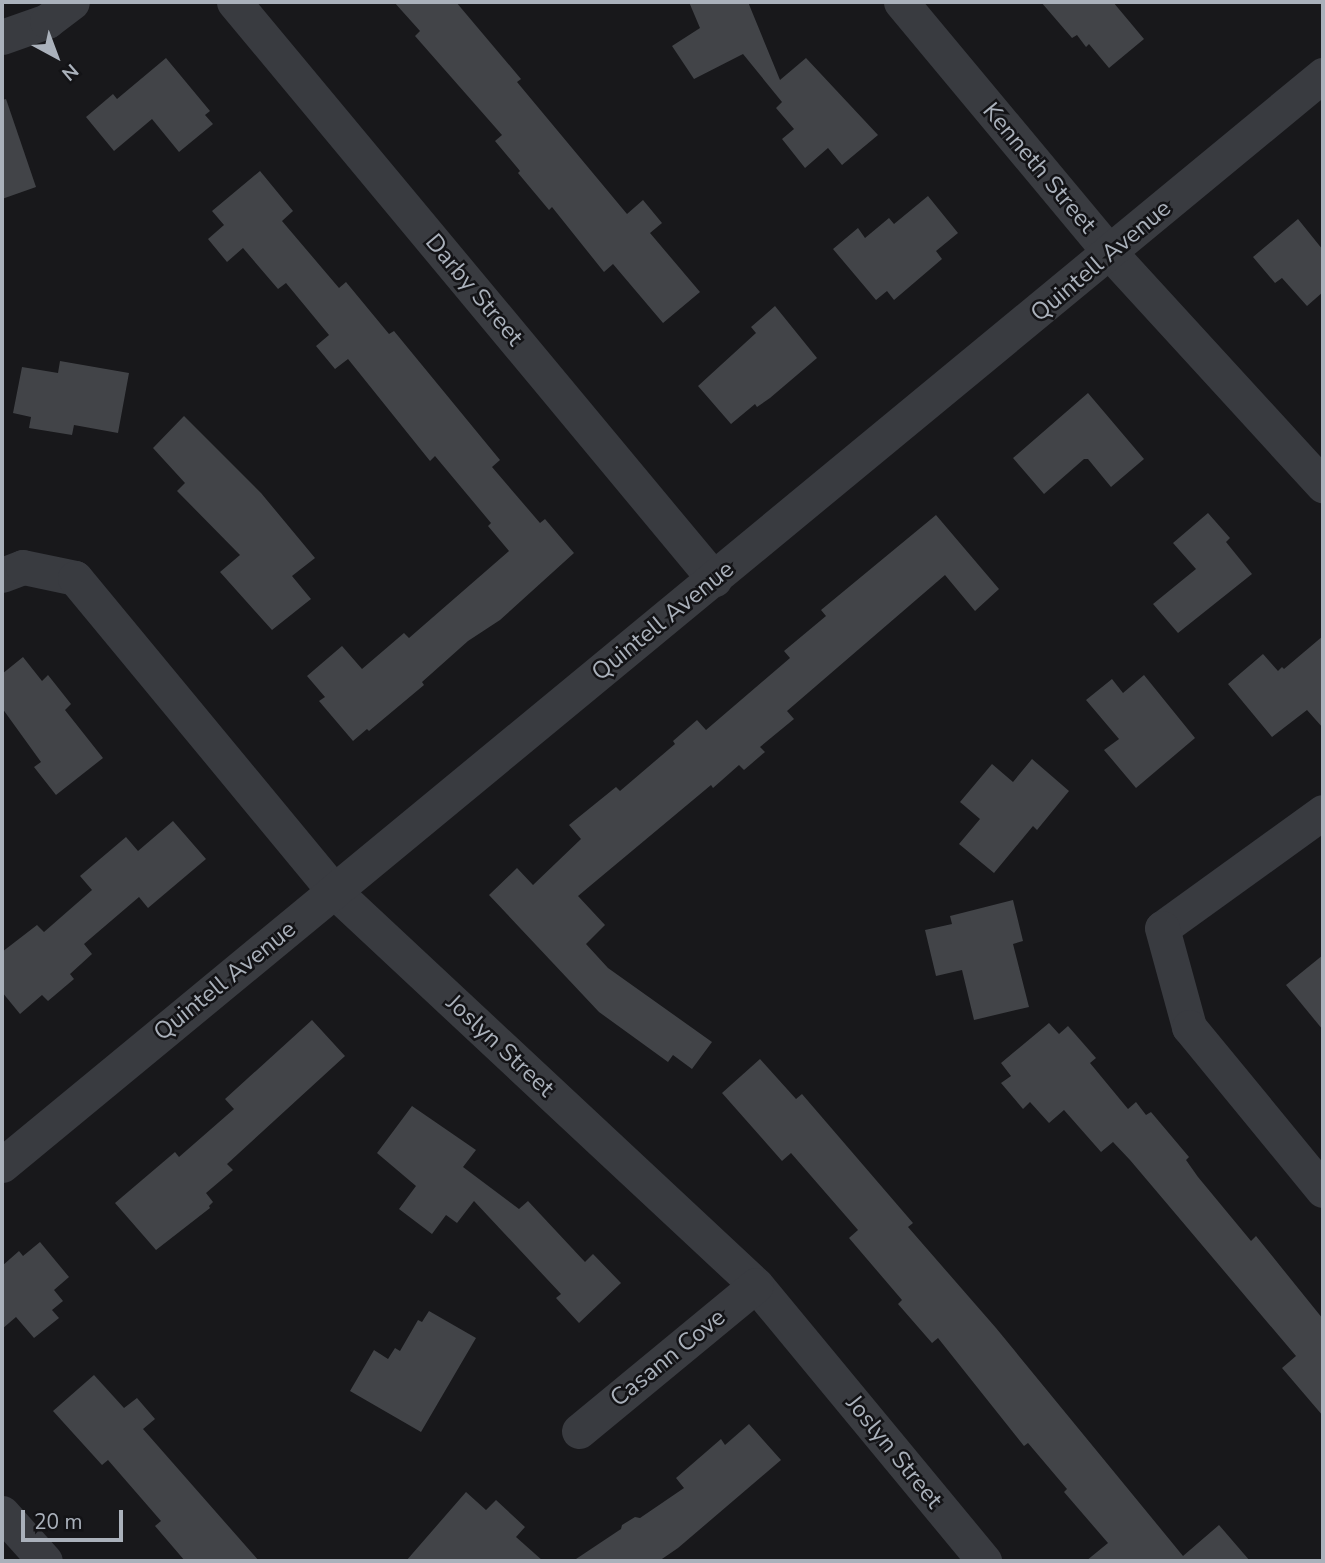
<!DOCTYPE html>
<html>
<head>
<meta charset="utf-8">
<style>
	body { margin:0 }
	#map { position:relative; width:1325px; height:1563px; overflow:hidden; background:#18181b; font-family:"Nunito Sans",sans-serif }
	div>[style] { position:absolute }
	.building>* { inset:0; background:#424448 }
	.minor>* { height:35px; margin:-17.5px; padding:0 17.5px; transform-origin:17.5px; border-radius:17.5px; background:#393b40 }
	span { translate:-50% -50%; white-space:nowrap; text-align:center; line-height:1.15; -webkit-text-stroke:5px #131316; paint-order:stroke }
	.street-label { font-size:24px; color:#aab1bb }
	.frame { position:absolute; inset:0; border:4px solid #aab1bb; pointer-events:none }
	.north { position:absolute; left:21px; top:21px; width:70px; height:70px; -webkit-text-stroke:5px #131316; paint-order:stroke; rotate:139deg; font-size:19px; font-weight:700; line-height:28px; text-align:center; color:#aab1bb }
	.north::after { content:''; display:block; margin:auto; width:24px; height:32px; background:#aab1bb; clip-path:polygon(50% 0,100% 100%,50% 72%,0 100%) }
	.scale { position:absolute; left:21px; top:1510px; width:102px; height:32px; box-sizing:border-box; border:4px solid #aab1bb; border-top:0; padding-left:9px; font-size:21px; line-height:24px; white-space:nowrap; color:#aab1bb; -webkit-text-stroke:5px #131316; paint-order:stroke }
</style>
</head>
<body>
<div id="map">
	<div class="building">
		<i style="clip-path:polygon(394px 2px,456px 2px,521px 79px,517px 82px,627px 214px,643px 200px,662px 223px,650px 233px,700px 292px,663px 323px,613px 264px,604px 272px,552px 207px,549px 210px,518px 173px,520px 171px,495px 141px,502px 135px,415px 36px,420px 31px)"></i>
		<i style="clip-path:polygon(689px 2px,748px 2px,780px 80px,806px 58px,878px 135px,842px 165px,828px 148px,805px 168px,782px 139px,794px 129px,776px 108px,782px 102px,743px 54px,694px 79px,672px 46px,700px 28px)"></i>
		<i style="clip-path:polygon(1041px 2px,1113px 2px,1144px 39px,1109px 68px,1089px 44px,1086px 47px,1077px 35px,1072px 38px)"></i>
		<i style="clip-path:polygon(166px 58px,210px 111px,205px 115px,213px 124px,179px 152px,152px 119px,114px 151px,86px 117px,113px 94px,117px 99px)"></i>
		<i style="clip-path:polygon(6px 99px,36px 187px,2px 199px,2px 100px)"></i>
		<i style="clip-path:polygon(260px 171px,293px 211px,282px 221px,339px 288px,346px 282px,389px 334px,394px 331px,500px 460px,492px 467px,540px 523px,545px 519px,574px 553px,500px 620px,468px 641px,422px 682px,424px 685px,369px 731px,367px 729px,353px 741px,319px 701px,325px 697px,307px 676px,342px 646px,362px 669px,404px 633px,409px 638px,509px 551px,488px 526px,491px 523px,435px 456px,430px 461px,348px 359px,335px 369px,316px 346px,329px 335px,286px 283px,278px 289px,243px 248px,227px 262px,208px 239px,224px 225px,212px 211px)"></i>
		<i style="clip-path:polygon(928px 196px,958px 233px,936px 251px,942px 259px,894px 300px,887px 291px,876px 300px,833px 249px,858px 228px,865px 238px,889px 218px,894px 224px)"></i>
		<i style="clip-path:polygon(1298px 219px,1323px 250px,1323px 292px,1307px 306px,1282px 278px,1275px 283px,1253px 257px)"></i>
		<i style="clip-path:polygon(775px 306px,817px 358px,770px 398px,757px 407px,755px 404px,731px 424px,698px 386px,756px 333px,751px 327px)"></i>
		<i style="clip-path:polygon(60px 361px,129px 373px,118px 433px,74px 425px,72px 435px,29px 428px,31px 417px,13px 413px,22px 367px,58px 373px)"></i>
		<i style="clip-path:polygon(1088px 393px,1144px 459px,1111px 487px,1088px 459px,1084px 459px,1044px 494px,1013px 458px)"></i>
		<i style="clip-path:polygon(184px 416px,261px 493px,315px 558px,292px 576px,311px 599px,272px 630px,220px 572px,240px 555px,177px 491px,185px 483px,153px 448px)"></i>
		<i style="clip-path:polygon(1208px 513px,1230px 538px,1226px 542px,1252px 574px,1178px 633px,1153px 604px,1196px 569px,1173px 543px)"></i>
		<i style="clip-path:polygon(936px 515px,999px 589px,975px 611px,945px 575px,787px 711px,794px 719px,760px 747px,765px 752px,744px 770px,739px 765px,713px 788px,711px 785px,578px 896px,605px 925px,586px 944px,608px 968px,712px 1042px,692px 1069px,673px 1055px,668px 1062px,599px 1012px,489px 895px,517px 868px,533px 885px,581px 839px,569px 825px,616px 787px,620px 791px,675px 744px,673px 741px,697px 720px,706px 730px,790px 658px,784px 651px,826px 616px,821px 610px)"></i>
		<i style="clip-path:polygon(1323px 636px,1323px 728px,1307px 710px,1272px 737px,1228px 684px,1263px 654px,1278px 671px,1282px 667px,1284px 669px)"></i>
		<i style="clip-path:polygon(23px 657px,42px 681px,48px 675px,71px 704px,65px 710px,103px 758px,56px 795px,34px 767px,41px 762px,2px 708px,2px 674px)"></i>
		<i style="clip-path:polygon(1144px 675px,1195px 738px,1136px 788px,1104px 750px,1119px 739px,1086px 700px,1112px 679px,1123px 693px)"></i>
		<i style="clip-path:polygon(1032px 759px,1069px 791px,1037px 830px,1033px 826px,994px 873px,959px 844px,980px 819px,960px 802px,992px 764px,1013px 782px)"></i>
		<i style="clip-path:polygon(173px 821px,206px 859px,148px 908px,139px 897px,84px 944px,92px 954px,70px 974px,74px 979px,48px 1001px,42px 995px,20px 1014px,2px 992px,2px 952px,37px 925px,44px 932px,92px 890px,80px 876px,126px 837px,138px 851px)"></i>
		<i style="clip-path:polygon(1013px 900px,1023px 941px,1013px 944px,1029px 1007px,974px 1020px,962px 970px,936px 976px,925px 930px,952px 924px,950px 916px)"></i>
		<i style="clip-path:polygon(1323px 955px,1323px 1030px,1286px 985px)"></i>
		<i style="clip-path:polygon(312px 1020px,345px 1056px,227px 1164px,233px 1170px,206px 1193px,213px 1202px,209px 1206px,210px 1208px,156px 1250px,115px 1203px,175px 1152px,179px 1157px,234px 1109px,225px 1099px)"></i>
		<i style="clip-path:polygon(1049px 1023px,1059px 1034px,1068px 1026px,1096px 1058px,1090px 1063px,1128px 1109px,1136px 1102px,1146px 1115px,1151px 1112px,1189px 1157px,1186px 1160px,1198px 1177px,1251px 1241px,1256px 1236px,1323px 1319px,1323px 1416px,1282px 1368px,1296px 1356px,1130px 1160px,1113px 1142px,1101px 1152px,1064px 1110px,1049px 1123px,1030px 1102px,1023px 1109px,1001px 1083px,1011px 1076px,1001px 1063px)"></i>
		<i style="clip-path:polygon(760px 1059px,796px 1099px,802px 1094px,913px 1223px,908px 1227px,996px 1328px,1183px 1556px,1219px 1525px,1250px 1561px,1086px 1561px,1108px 1543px,1064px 1492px,1067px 1489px,1028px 1443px,1024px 1446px,938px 1338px,932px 1343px,898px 1304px,902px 1300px,849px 1238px,858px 1230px,791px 1153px,782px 1161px,722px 1093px)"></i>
		<i style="clip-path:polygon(412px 1106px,476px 1150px,463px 1167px,519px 1209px,528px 1201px,585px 1262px,593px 1254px,621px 1283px,579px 1323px,556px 1298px,561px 1294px,474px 1201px,457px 1223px,446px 1215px,432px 1234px,399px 1209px,416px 1186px,377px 1153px)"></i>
		<i style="clip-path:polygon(40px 1242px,69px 1277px,54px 1290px,63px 1301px,52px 1310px,59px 1318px,34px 1338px,16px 1317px,2px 1329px,2px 1266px,19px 1251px,23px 1256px)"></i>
		<i style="clip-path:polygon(429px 1311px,476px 1338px,421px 1432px,350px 1391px,374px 1350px,388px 1359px,395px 1348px,400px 1351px,418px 1320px,422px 1322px)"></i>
		<i style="clip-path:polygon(94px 1375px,124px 1408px,137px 1398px,155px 1419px,143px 1429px,259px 1561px,185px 1561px,155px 1526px,161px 1521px,108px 1460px,102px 1465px,53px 1411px)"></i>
		<i style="clip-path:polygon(749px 1424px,781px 1460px,678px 1548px,659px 1561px,573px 1561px,621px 1529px,622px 1525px,635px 1517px,640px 1518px,684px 1488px,676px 1478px,721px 1439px,725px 1445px)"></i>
		<i style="clip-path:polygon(466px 1492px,486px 1510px,496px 1500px,525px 1527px,516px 1537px,543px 1561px,406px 1561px)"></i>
	</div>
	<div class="minor">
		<i style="left:234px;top:2px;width:751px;rotate:50.24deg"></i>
		<i style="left:901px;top:2px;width:328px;rotate:50.2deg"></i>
		<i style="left:1111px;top:254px;width:314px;rotate:47.5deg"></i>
		<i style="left:2px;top:37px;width:48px;rotate:-19.6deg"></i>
		<i style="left:47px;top:21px;width:31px;rotate:-37deg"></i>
		<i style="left:2px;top:575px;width:22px;rotate:-21deg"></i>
		<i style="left:23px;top:567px;width:53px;rotate:11.9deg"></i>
		<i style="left:75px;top:578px;width:406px;rotate:50.4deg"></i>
		<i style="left:334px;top:891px;width:577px;rotate:43.03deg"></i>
		<i style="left:756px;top:1285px;width:358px;rotate:50.4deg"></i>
		<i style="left:1323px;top:812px;width:198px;rotate:144.2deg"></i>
		<i style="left:1162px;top:928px;width:103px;rotate:74.7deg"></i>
		<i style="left:1189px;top:1027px;width:211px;rotate:50.6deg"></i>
		<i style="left:2px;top:1165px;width:1713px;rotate:-39.53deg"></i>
		<i style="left:579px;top:1431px;width:229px;rotate:-39.5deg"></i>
		<i style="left:2px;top:1513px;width:64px;rotate:48.1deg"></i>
	</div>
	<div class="street-label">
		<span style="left:1039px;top:168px;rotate:50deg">Kenneth Street</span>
		<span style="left:1101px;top:261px;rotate:-40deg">Quintell Avenue</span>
		<span style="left:474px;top:290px;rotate:50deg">Darby Street</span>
		<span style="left:663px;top:621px;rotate:-39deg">Quintell Avenue</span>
		<span style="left:225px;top:981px;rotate:-39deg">Quintell Avenue</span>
		<span style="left:500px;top:1046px;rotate:43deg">Joslyn Street</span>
		<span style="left:668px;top:1358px;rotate:-39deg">Casann Cove</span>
		<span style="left:894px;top:1452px;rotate:51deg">Joslyn Street</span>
	</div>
	<div class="frame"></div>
	<div class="north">N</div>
	<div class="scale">20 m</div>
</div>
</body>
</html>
